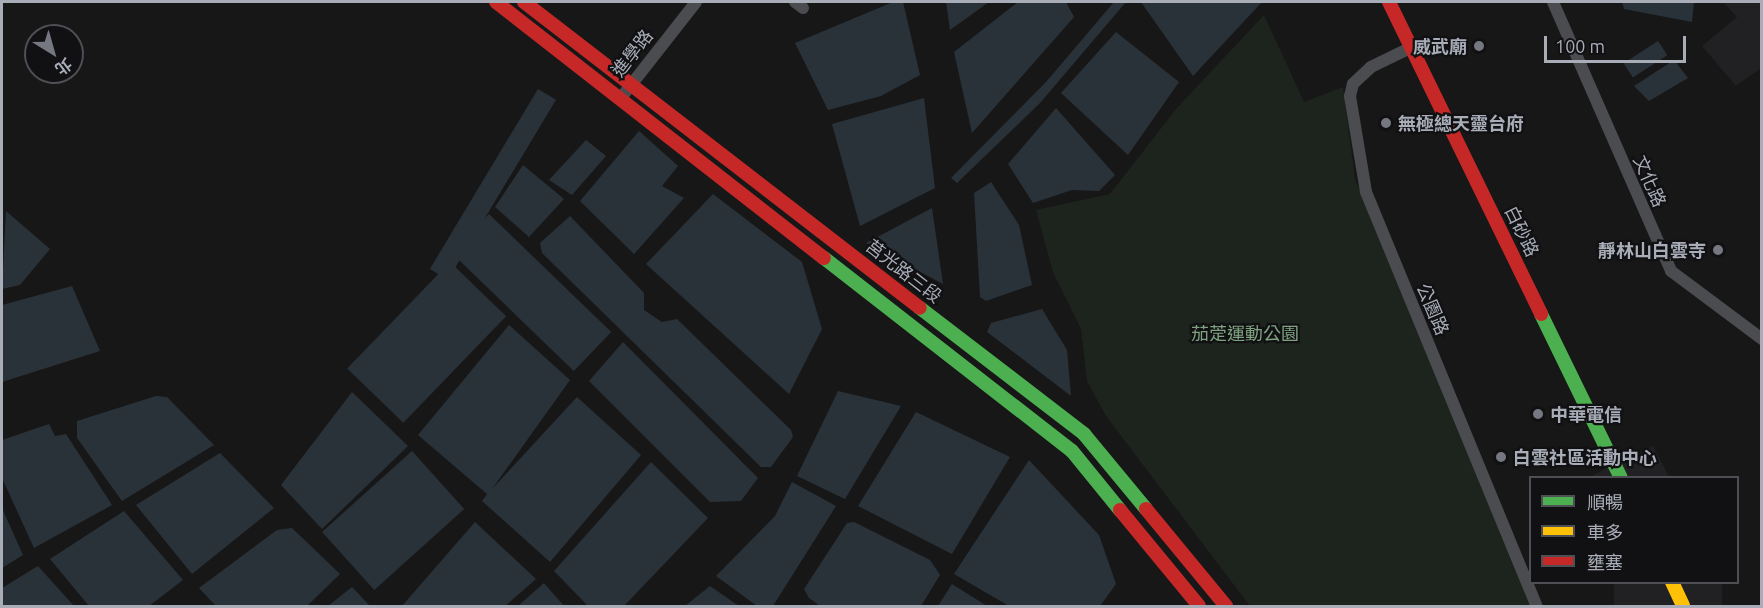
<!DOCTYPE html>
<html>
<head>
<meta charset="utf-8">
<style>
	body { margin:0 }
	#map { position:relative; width:1763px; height:608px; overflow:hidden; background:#171717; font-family:Ubuntu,"Noto Sans TC",sans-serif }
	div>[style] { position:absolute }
	.built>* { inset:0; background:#212123; transform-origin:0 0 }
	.green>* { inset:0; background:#1d241e }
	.water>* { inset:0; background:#2a3239; transform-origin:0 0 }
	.street>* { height:12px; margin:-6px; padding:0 6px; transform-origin:6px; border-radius:6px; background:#4b4c50 }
	.fast>* { height:14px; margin:-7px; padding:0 7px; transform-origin:7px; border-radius:7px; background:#4caf50 }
	.slow>* { height:14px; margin:-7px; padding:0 7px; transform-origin:7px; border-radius:7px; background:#ffc107 }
	.jam>* { height:14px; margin:-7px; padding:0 7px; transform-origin:7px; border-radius:7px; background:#c62828 }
	.dots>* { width:16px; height:16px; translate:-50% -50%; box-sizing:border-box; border:3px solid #111113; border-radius:50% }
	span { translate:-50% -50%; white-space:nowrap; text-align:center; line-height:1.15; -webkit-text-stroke:4.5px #111113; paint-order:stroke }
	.poi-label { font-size:18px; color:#a8adb8; font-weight:700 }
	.right { translate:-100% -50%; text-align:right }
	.left { translate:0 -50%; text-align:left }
	.street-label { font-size:18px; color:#a8adb8 }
	.park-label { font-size:18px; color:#7fa381 }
	.frame { position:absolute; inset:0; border:3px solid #a8adb8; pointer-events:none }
	.legend { position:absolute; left:1529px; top:476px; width:210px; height:108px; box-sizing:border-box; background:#111113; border:2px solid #4d4f55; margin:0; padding:8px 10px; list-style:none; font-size:18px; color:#a8adb8 }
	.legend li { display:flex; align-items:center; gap:12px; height:30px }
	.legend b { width:30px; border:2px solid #4d4f55 }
	.north { position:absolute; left:24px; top:24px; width:60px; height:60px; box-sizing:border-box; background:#111113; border:2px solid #4d4f55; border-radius:50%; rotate:143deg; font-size:16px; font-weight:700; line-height:24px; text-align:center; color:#a8adb8 }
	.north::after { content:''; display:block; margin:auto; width:21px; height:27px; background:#757880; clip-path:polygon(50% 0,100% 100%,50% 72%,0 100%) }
	.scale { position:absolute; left:1544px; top:36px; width:142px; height:27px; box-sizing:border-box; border:3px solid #a8adb8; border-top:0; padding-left:8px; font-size:18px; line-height:21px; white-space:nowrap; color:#a8adb8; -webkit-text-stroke:4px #111113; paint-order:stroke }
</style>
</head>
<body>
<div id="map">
	<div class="built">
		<i style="clip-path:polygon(1723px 2px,1761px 2px,1761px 68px,1736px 86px,1702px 46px,1737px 17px)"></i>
		<i style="clip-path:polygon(1653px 446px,1669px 477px,1594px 478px,1593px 475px)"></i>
		<i style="left:1614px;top:583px;width:108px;height:23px"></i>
	</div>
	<div class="green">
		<i style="clip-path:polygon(1264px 15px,1304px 102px,1343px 87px,1355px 179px,1535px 606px,1250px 606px,1106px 416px,1087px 381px,1081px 329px,1053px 272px,1036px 210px,1110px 194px,1176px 109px)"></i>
	</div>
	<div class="water">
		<i style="clip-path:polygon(893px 2px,903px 2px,920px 75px,881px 96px,828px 110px,795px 43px)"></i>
		<i style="clip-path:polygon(946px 2px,989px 2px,950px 30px)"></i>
		<i style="clip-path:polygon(1018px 2px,1066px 2px,1074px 17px,972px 133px,954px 52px)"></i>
		<i style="clip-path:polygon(1114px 2px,1126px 2px,1040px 103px,957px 183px,951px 178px,1046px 82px)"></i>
		<i style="clip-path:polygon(1141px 2px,1262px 2px,1193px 76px)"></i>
		<i style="clip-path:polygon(1622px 2px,1694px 2px,1692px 22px,1624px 9px)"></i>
		<i style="clip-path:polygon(1116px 32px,1179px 82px,1128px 155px,1061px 93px)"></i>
		<i style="left:1658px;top:41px;width:17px;height:41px;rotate:57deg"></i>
		<i style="clip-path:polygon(1674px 60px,1688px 78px,1649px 101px,1634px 86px)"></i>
		<i style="left:538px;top:89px;width:21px;height:210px;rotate:31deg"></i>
		<i style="clip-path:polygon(924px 98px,935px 188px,860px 226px,832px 124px)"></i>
		<i style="clip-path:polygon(1056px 108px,1115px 175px,1099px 191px,1072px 190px,1033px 203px,1008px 164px)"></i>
		<i style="clip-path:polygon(639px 131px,678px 166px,662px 186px,684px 198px,634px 254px,580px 201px)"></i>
		<i style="clip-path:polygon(586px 140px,606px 156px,572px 195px,549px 180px)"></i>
		<i style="clip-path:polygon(523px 165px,564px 199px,529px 237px,495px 207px)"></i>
		<i style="clip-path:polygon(991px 182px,1019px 225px,1032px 285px,986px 301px,980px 297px,974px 193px)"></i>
		<i style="clip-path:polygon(713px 194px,802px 262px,822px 329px,789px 394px,646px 264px)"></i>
		<i style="clip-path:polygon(932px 208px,943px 284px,866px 243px)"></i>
		<i style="clip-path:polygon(6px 211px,50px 249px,20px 285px,2px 289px)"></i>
		<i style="left:489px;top:214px;width:170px;height:54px;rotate:44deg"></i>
		<i style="clip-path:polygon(570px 216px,644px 293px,644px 310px,662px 322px,677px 319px,791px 430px,793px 437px,771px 467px,761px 467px,542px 253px,540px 243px)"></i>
		<i style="left:450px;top:262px;width:78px;height:148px;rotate:44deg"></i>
		<i style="clip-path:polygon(72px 286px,100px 351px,2px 382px,2px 305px)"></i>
		<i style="clip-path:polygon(1042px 309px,1067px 350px,1071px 396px,987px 332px,991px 323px)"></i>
		<i style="clip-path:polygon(509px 325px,570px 380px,492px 489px,577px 397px,641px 455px,550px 562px,482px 501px,487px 494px,418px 435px)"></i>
		<i style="clip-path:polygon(623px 342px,758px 478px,741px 501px,710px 502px,589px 381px)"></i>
		<i style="clip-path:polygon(838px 391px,901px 406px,845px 499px,797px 476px)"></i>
		<i style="clip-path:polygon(352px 392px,408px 446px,322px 529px,281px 485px)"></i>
		<i style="clip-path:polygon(156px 396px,167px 397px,214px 445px,122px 501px,77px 438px,77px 421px)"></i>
		<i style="clip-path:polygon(916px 412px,1010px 457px,952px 554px,858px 506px)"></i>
		<i style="clip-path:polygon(49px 424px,55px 436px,66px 434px,112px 505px,34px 548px,2px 478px,2px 440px)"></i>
		<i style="left:412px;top:451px;width:78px;height:121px;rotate:48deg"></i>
		<i style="clip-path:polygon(220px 453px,274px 508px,192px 574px,136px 505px)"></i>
		<i style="clip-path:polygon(1029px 460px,1099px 535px,1116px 584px,1100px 606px,1009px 606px,954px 574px)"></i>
		<i style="clip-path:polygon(651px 462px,708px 518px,624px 606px,588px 606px,554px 571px)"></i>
		<i style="clip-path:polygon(792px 482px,836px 506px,773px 606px,757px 606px,716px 576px,775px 516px)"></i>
		<i style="clip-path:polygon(2px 508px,23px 555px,2px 568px)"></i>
		<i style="clip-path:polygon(124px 511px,183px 580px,149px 606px,89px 606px,50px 559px)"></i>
		<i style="clip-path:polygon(475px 522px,536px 579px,505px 606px,402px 606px)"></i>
		<i style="clip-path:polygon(854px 522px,930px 560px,940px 575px,921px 606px,820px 606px,809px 598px,804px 589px,847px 523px)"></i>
		<i style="clip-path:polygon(292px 528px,340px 574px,307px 606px,216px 606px,199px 588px,277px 530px)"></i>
		<i style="clip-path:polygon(38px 566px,74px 606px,2px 606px,2px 588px)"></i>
		<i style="clip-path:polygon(544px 583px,564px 606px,518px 606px)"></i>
		<i style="clip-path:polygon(952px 584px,987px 606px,938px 606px)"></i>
		<i style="clip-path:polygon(710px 586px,739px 606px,685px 606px)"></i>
		<i style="clip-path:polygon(352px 587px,370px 606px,328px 606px)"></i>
	</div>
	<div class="street">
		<i style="left:795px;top:2px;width:10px;rotate:37deg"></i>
		<i style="left:1553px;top:2px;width:294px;rotate:66.3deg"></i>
		<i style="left:1671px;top:271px;width:114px;rotate:36.8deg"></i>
		<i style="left:1412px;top:47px;width:46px;rotate:154deg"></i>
		<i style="left:1371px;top:67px;width:25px;rotate:137deg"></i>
		<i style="left:1353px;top:84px;width:12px;rotate:104deg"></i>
		<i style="left:1350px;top:96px;width:97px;rotate:80.5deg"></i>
		<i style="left:1366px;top:192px;width:448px;rotate:67.6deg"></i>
		<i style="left:620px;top:99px;width:123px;rotate:-51.9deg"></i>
	</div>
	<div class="fast">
		<i style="left:824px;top:258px;width:314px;rotate:37.9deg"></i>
		<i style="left:1072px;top:451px;width:76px;rotate:50.9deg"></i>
		<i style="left:920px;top:308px;width:207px;rotate:37.5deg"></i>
		<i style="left:1084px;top:434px;width:97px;rotate:50.4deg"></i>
		<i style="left:1541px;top:314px;width:182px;rotate:64deg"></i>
	</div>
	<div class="slow">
		<i style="left:1672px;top:582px;width:26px;rotate:65deg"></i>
	</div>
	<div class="jam">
		<i style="left:496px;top:2px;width:416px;rotate:38deg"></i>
		<i style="left:524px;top:2px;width:500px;rotate:37.69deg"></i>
		<i style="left:1389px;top:2px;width:347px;rotate:64deg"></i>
		<i style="left:1146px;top:509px;width:126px;rotate:50.5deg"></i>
		<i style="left:1120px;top:510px;width:124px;rotate:50.5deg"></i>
	</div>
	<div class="dots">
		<i style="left:1479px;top:46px;background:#757880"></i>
		<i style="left:1386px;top:123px;background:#757880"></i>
		<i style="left:1718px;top:250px;background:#757880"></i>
		<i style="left:1538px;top:414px;background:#757880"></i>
		<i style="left:1501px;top:457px;background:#757880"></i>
	</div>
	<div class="poi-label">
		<span class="right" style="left:1467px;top:46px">威武廟</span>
		<span class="left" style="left:1398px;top:123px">無極總天靈台府</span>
		<span class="right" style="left:1706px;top:250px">靜林山白雲寺</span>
		<span class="left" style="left:1550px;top:414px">中華電信</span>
		<span class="left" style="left:1513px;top:457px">白雲社區活動中心</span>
	</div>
	<div class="street-label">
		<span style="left:632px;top:53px;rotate:-52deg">進學路</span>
		<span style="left:1650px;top:181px;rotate:66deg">文化路</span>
		<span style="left:1522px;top:231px;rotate:64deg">白砂路</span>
		<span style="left:904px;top:271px;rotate:38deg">莒光路三段</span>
		<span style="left:1433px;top:309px;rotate:67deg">公園路</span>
	</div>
	<div class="park-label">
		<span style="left:1245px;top:333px">茄萣運動公園</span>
	</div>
	<div class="frame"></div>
	<ul class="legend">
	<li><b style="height:8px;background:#4caf50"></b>順暢</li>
	<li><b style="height:8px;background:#ffc107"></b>車多</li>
	<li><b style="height:8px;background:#c62828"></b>壅塞</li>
	</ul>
	<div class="north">北</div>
	<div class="scale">100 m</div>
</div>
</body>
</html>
